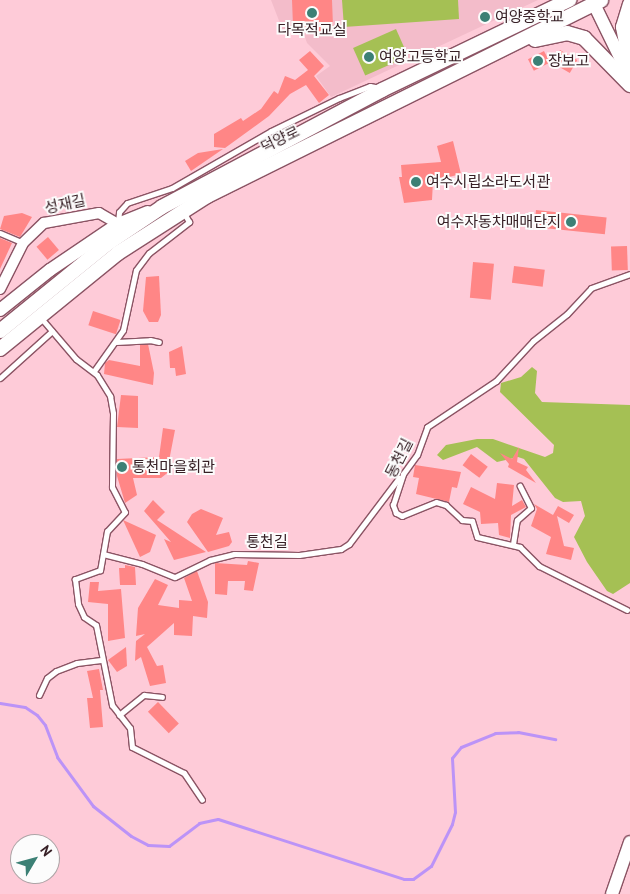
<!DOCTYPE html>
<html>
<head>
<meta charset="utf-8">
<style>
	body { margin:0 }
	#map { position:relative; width:630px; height:894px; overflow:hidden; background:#fecbd8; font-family:"PT Sans","Noto Sans KR",sans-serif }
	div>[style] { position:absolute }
	.built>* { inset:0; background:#f3bcca }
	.green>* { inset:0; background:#a5c054; transform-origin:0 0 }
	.stream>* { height:3px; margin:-1.5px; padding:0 1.5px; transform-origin:1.5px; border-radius:1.5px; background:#bb93f7 }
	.building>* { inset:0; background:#ff8686; transform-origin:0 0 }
	.roads { filter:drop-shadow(1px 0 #8b5464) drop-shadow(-1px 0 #8b5464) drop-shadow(0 1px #8b5464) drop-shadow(0 -1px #8b5464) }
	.service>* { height:5px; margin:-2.5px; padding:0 2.5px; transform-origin:2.5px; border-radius:2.5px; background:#fff }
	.minor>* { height:10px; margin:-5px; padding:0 5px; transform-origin:5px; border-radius:5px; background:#fff }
	.tertiary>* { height:12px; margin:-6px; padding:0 6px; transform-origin:6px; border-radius:6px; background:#fff }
	.secondary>* { height:14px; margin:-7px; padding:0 7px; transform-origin:7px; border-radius:7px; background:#fff }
	.dots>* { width:14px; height:14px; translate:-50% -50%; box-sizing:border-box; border:2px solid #fcfcfc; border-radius:50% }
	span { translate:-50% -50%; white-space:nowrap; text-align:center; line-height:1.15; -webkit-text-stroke:4px #fcfcfc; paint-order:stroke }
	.poi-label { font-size:15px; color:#372026 }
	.left { translate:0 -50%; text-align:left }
	.right { translate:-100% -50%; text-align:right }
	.street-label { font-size:15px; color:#372026 }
	.north { position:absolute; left:10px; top:834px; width:50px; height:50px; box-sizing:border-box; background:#fcfcfc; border:1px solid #ada4a6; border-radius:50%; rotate:53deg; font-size:14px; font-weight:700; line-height:20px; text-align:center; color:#372026 }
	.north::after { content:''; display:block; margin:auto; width:18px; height:22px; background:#3c8075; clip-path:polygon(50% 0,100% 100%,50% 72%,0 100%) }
</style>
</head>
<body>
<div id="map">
	<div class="built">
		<i style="clip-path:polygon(271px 0,538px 0,331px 97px,316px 76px,330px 66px,307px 43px,302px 29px,283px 31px)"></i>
	</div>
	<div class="green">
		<i style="clip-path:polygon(342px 0,458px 0,459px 19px,344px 27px)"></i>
		<i style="left:396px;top:29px;width:30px;height:47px;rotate:66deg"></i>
		<i style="clip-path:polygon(532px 367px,537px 371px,535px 393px,542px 402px,630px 405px,630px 583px,613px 594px,607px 591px,587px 562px,574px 537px,585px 516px,581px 501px,563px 502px,555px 498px,524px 459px,518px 457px,497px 462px,477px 447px,443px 460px,437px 455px,446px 445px,477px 439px,493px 439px,545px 457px,553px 453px,554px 445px,500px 392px,501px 383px,521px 377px)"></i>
	</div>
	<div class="stream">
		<i style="left:0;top:703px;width:25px;rotate:9deg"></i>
		<i style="left:25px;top:707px;width:14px;rotate:34deg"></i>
		<i style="left:37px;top:715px;width:13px;rotate:51deg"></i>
		<i style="left:45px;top:725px;width:34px;rotate:69deg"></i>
		<i style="left:57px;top:757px;width:61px;rotate:53.7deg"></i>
		<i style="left:93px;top:806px;width:48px;rotate:38.3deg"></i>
		<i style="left:131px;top:836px;width:19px;rotate:28deg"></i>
		<i style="left:148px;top:845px;width:21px;rotate:3deg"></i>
		<i style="left:169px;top:846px;width:38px;rotate:-37deg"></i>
		<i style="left:199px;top:823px;width:19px;rotate:-12deg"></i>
		<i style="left:218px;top:819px;width:195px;rotate:17.9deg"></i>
		<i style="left:404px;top:879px;width:9px"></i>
		<i style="left:413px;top:879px;width:22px;rotate:-36deg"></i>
		<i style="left:431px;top:866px;width:47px;rotate:-63.4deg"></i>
		<i style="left:452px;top:824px;width:12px;rotate:-76deg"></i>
		<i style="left:455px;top:812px;width:54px;rotate:-93.2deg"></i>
		<i style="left:452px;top:758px;width:14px;rotate:-51deg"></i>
		<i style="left:461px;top:747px;width:37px;rotate:-22deg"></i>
		<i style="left:495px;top:733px;width:23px;rotate:-2deg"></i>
		<i style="left:518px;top:732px;width:38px;rotate:11deg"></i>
	</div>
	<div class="building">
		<i style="clip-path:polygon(292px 0,332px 0,333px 26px,329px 26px,329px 32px,312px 32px,312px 28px,293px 26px)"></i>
		<i style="left:560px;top:50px;width:20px;height:15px;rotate:30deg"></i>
		<i style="clip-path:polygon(310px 51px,324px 66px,314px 76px,329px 95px,319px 103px,306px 85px,290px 94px,269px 116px,225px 148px,214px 147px,214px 134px,241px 118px,243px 121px,261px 109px,274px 91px,278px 94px,285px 76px,295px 80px,308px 70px,299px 60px)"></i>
		<i style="left:544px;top:51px;width:13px;height:18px;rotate:63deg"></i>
		<i style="clip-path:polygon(453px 141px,461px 174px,433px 181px,432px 200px,404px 203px,399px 177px,402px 177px,401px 165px,441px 162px,437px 146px)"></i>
		<i style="clip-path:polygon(223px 149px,191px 171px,185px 161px,198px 153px)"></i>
		<i style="left:536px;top:210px;width:71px;height:17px;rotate:6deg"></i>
		<i style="clip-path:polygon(22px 213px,32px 217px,20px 237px,0 229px,4px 216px)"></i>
		<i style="left:48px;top:237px;width:17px;height:15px;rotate:50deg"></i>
		<i style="clip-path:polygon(0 238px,12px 243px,0 269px)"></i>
		<i style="left:627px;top:246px;width:24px;height:16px;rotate:88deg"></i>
		<i style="left:473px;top:262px;width:21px;height:36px;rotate:5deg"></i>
		<i style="left:514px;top:266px;width:31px;height:17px;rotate:7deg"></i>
		<i style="clip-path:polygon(159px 276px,161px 315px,158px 322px,149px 322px,143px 311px,146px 277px)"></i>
		<i style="left:93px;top:311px;width:29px;height:15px;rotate:18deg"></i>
		<i style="clip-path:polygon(148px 344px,154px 373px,153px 385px,104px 374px,105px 363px,109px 360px,140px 366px,140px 345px)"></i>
		<i style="clip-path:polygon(182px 346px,186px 374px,176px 376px,175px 368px,170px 368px,169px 352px)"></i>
		<i style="clip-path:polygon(121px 395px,138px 396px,138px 428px,117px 427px)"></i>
		<i style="clip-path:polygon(163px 428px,175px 430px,169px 461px,171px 470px,161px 478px,133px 478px,137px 495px,125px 503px,117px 476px,117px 459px,159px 457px)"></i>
		<i style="clip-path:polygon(519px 447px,517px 462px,528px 467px,526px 470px,536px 483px,508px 467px,509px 464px,500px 453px,512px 459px)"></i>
		<i style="left:471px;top:454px;width:21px;height:14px;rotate:37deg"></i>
		<i style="clip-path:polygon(415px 465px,461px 472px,457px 488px,452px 487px,449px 502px,416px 494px,419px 478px,413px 477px)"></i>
		<i style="clip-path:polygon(497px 483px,514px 485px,512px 506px,522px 500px,526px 507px,511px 515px,510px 538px,499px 535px,498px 523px,481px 524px,480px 512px,463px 504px,471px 487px,495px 499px)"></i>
		<i style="clip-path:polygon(153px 500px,165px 512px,157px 520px,206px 552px,174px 560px,164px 539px,171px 542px,144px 511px)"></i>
		<i style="clip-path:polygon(534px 504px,553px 515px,558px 506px,574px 515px,569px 523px,557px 516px,564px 546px,574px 548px,571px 560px,546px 554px,551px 537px,531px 526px,537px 509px)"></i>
		<i style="clip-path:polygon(201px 509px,223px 518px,216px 535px,229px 532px,232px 542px,229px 546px,208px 552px,187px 522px,192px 514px)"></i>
		<i style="clip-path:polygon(123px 520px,156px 535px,150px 552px,140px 557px)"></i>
		<i style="clip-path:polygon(248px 561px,259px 563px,253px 591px,244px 590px,245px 581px,228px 581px,227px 595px,215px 594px,215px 563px,247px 565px)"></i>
		<i style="clip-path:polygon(125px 565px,135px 567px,136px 585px,120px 585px,119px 568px,125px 568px)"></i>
		<i style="clip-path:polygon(197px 571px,208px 602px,207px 618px,193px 616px,192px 636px,174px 635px,174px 623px,147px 647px,157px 666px,163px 665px,166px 683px,150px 686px,141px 657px,135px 661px,136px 641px,145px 634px,136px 636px,138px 608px,155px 579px,168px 585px,158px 605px,179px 608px,179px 600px,192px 601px,184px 578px)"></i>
		<i style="clip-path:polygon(90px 582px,99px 582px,98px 591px,121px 589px,125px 638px,108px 641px,108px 604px,88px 602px)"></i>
		<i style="clip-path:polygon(126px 647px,127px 666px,117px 672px,108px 660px)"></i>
		<i style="clip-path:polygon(99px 669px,103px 690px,100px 690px,103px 727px,90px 728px,87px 698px,93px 698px,87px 671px)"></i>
		<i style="left:158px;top:702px;width:30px;height:14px;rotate:46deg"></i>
	</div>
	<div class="roads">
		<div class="service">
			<i style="left:118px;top:222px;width:10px;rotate:-84deg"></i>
			<i style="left:119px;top:212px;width:12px;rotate:-48deg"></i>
			<i style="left:127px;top:203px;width:47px;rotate:-18.4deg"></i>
			<i style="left:172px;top:188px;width:114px;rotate:-29.9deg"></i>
			<i style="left:271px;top:131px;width:76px;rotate:-25.9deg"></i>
			<i style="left:339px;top:98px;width:33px;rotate:-21deg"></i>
			<i style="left:370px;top:86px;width:10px;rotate:11deg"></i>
			<i style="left:0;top:233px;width:25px;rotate:23deg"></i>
			<i style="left:41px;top:318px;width:54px;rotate:49.5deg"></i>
			<i style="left:76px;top:359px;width:26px;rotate:37deg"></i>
			<i style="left:97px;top:375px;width:25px;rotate:58deg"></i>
			<i style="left:110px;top:396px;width:17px;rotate:80deg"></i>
			<i style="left:113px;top:413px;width:74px;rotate:90.8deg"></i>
			<i style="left:112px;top:487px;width:28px;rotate:63deg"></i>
			<i style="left:125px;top:512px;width:26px;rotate:133deg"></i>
			<i style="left:107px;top:531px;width:40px;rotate:100deg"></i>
			<i style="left:100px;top:570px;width:27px;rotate:160deg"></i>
			<i style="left:75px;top:579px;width:25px;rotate:83deg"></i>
			<i style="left:78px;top:604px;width:14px;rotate:65deg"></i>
			<i style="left:84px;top:617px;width:14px;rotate:34deg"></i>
			<i style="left:96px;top:625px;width:82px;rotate:78.7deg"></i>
			<i style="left:112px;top:705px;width:29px;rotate:52deg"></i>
			<i style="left:130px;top:728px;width:19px;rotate:84deg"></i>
			<i style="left:132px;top:747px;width:58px;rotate:26.6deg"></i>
			<i style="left:184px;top:773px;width:32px;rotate:56deg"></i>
			<i style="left:116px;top:342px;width:34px;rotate:-3deg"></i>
			<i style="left:150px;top:340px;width:9px;rotate:13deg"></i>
			<i style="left:94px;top:371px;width:50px;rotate:-54.7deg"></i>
			<i style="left:123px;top:330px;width:61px;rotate:-77.8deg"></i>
			<i style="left:136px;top:270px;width:21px;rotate:-53deg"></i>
			<i style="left:149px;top:253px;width:51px;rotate:-37.8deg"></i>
			<i style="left:189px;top:222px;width:10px;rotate:-119deg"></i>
			<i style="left:0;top:378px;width:70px;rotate:-42.1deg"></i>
			<i style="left:513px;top:544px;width:24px;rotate:-81deg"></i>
			<i style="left:517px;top:520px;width:18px;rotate:-41deg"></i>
			<i style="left:531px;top:508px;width:25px;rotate:-117deg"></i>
			<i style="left:103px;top:554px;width:40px;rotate:14.4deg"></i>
			<i style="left:142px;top:564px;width:35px;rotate:22deg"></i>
			<i style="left:175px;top:577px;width:39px;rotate:-26deg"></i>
			<i style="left:210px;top:560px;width:25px;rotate:-14deg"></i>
			<i style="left:234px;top:554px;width:65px;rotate:0.9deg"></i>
			<i style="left:299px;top:555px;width:42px;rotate:-8.1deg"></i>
			<i style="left:341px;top:549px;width:9px;rotate:-32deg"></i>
			<i style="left:349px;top:544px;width:83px;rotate:-52.9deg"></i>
			<i style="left:627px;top:610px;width:98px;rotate:-153.4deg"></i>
			<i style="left:539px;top:566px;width:27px;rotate:-135deg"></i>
			<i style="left:520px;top:547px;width:44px;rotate:-166.9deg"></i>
			<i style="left:477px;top:537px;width:17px;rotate:-107deg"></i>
			<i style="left:472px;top:521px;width:10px;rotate:-174deg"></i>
			<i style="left:462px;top:520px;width:22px;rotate:-137deg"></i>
			<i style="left:446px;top:505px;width:10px;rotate:-163deg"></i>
			<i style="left:436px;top:502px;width:37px;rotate:158deg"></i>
			<i style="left:402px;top:516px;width:7px;rotate:-153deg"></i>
			<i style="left:396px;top:513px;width:9px;rotate:-111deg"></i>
			<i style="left:393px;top:505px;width:33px;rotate:-72deg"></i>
			<i style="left:403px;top:474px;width:24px;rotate:-54deg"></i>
			<i style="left:417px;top:455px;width:30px;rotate:-70deg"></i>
			<i style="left:427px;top:427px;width:83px;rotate:-33.7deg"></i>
			<i style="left:496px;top:381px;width:54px;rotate:-47.2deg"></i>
			<i style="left:533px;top:341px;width:43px;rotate:-38.5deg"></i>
			<i style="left:567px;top:314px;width:35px;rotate:-47deg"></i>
			<i style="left:591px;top:288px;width:41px;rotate:-19.7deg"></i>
			<i style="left:39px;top:695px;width:19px;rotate:-65deg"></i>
			<i style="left:47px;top:678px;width:11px;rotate:-38deg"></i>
			<i style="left:56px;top:671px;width:22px;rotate:-21deg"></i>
			<i style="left:77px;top:663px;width:24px;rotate:-7deg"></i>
			<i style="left:119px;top:715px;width:32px;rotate:-39deg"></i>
			<i style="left:144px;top:695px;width:18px;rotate:6deg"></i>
		</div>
		<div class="minor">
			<i style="left:0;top:289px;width:51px;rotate:-63.4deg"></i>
			<i style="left:23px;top:243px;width:29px;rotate:-44deg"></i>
			<i style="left:44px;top:223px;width:56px;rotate:-10.3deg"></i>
			<i style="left:99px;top:213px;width:22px;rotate:30deg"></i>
		</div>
		<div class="tertiary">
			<i style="left:592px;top:0;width:87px;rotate:64deg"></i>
			<i style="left:0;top:310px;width:64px;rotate:-38.7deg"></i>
			<i style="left:50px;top:270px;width:82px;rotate:-34.1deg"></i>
			<i style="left:118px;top:224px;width:32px;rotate:-22deg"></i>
			<i style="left:612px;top:894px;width:55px;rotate:-70.9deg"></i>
		</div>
		<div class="secondary">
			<i style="left:630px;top:4px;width:24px;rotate:107deg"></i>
			<i style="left:623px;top:27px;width:36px;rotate:79deg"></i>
			<i style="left:535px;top:40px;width:33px;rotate:-12deg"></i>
			<i style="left:567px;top:33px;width:18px;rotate:16deg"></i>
			<i style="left:584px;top:38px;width:66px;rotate:45.6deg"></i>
			<i style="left:0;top:331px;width:138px;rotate:-39.1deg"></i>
			<i style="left:107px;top:244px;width:66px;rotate:-33.9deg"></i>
			<i style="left:162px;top:207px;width:249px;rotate:-28deg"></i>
			<i style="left:382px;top:90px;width:208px;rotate:-25.7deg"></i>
			<i style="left:0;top:349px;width:152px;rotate:-39.1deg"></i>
			<i style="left:118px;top:253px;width:106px;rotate:-32.6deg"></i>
			<i style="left:207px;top:196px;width:440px;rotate:-26.4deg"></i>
		</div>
	</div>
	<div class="dots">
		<i style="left:312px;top:13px;background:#3c8075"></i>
		<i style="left:485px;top:17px;background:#3c8075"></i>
		<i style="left:369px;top:57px;background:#3c8075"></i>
		<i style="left:538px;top:61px;background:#3c8075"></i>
		<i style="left:416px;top:182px;background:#3c8075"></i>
		<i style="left:571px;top:222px;background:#3c8075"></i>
		<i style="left:122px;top:467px;background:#3c8075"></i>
	</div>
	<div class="poi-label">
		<span class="left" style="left:495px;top:17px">여양중학교</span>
		<span style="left:312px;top:30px">다목적교실</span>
		<span class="left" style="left:379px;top:57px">여양고등학교</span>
		<span class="left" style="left:548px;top:61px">장보고</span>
		<span class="left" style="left:426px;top:182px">여수시립소라도서관</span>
		<span class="right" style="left:561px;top:222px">여수자동차매매단지</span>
		<span class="left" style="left:132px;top:467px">통천마을회관</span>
	</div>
	<div class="street-label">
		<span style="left:280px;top:139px;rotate:-26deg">덕양로</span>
		<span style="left:65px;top:204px;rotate:-12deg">성재길</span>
		<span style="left:399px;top:458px;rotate:-63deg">동천길</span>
		<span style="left:267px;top:542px">통천길</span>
	</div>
	<div class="north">N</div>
</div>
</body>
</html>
